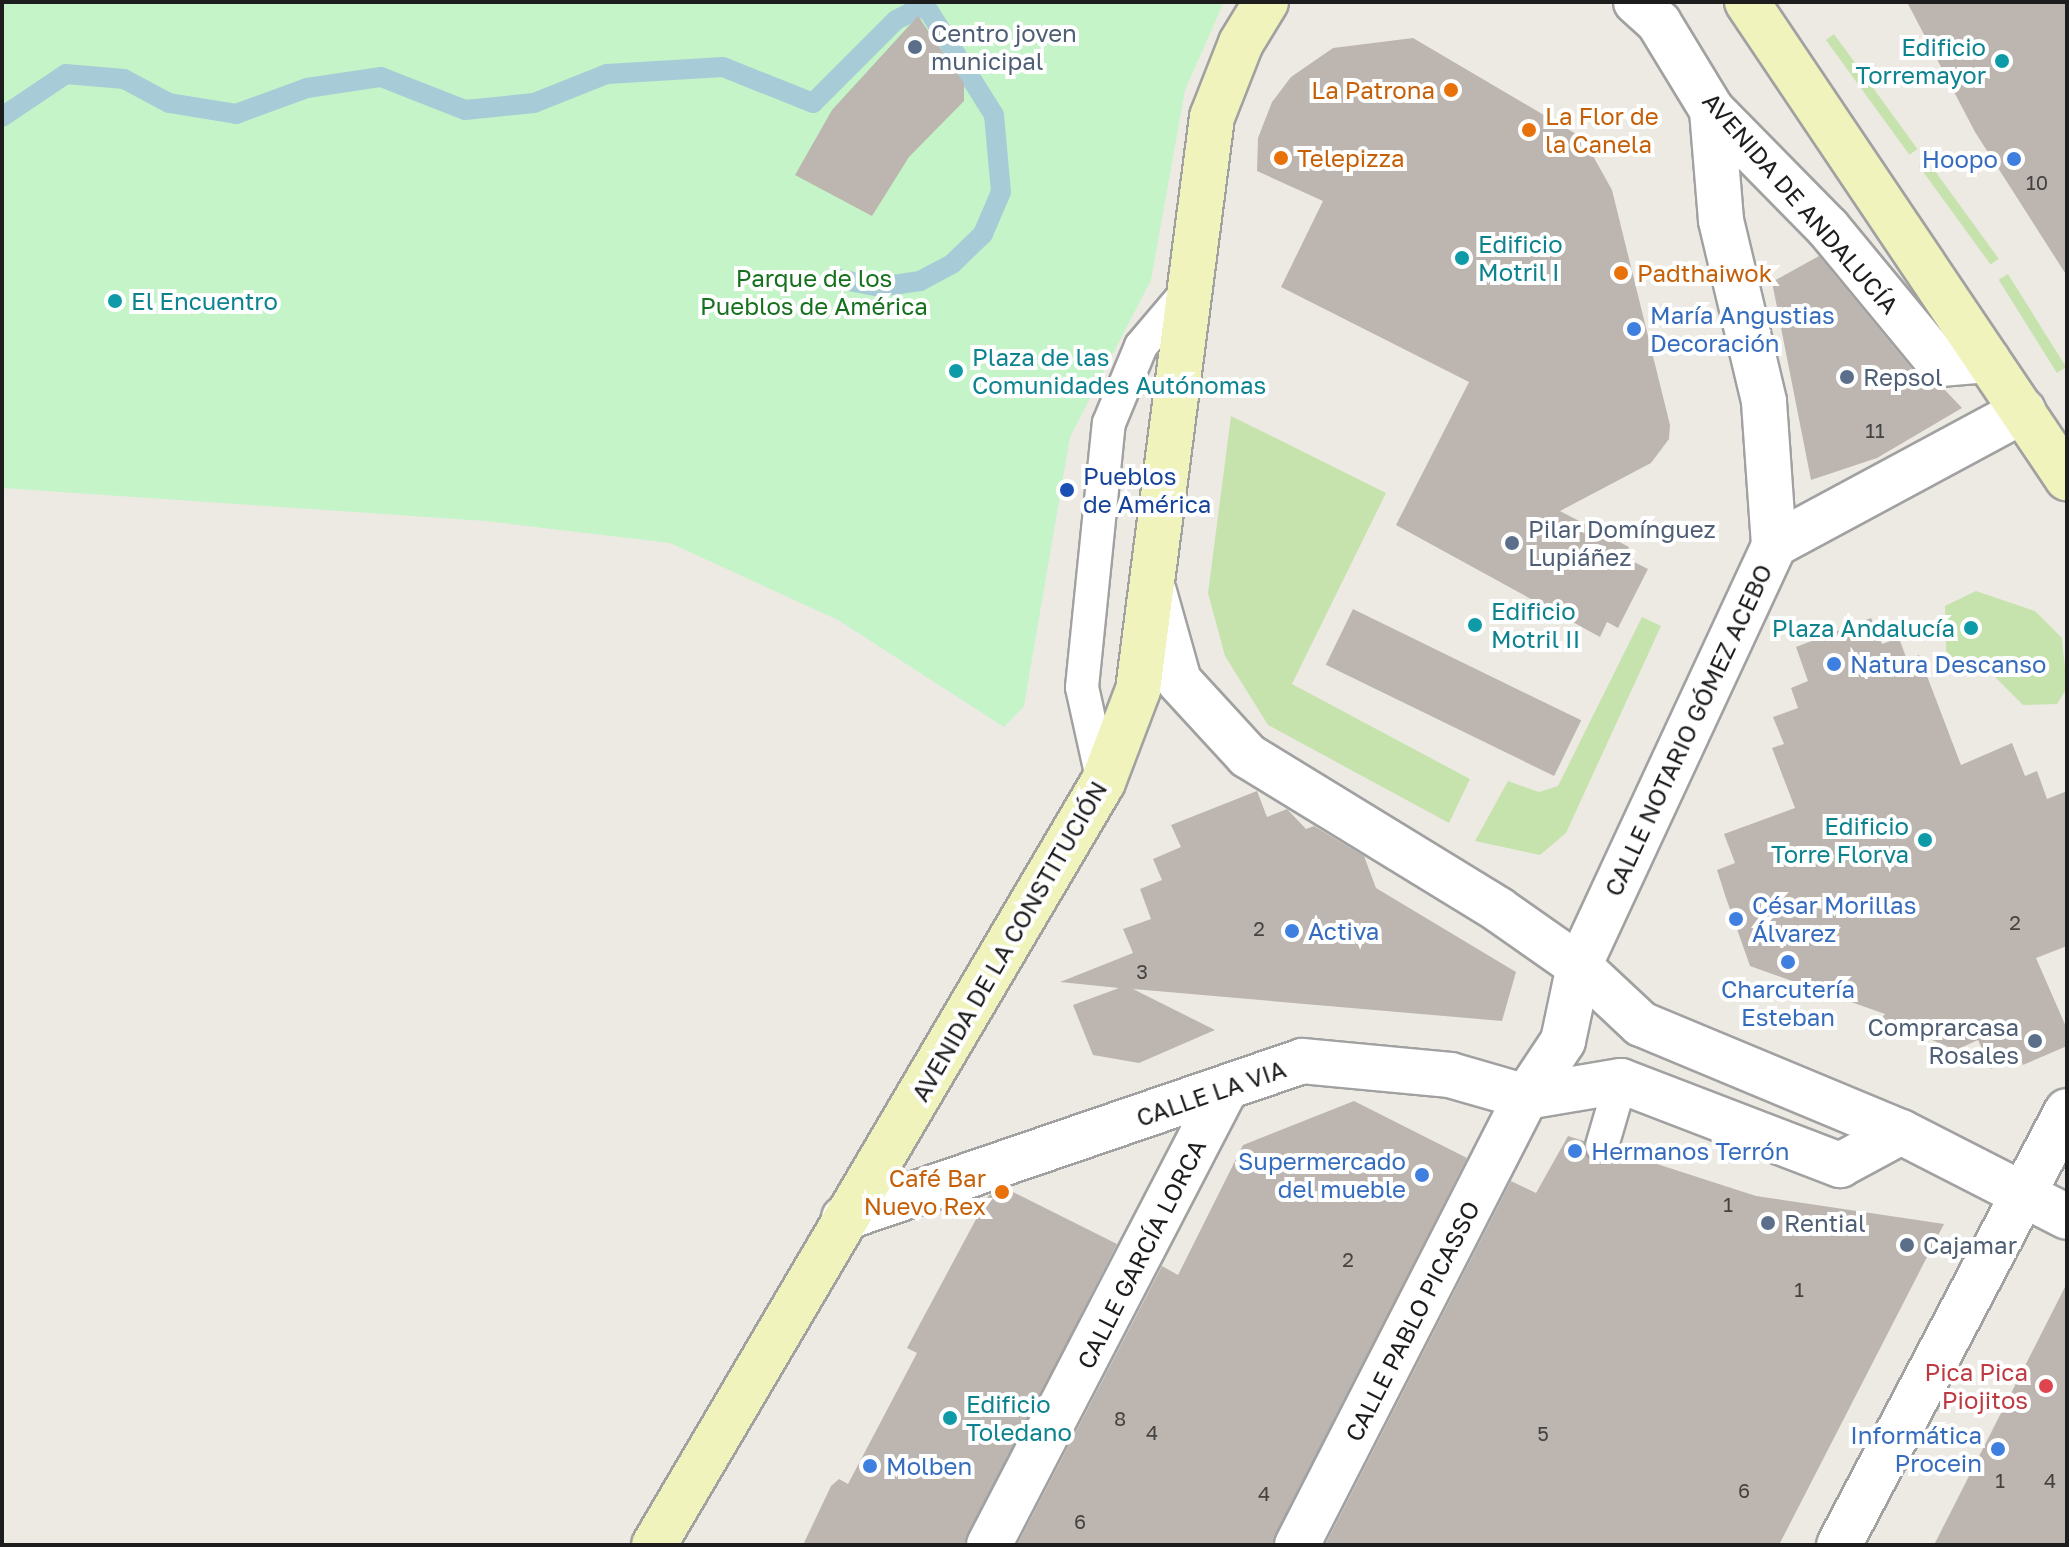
<!DOCTYPE html>
<html>
<head>
<meta charset="utf-8">
<style>
	body { margin:0 }
	#map { position:relative; width:2069px; height:1547px; overflow:hidden; background:#edeae4; font-family:"Golos Text",sans-serif }
	div>[style] { position:absolute }
	.grass>* { inset:0; background:#c7e3ad; transform-origin:0 0 }
	.park>* { inset:0; background:#c4f4c8 }
	.stream>* { height:20px; margin:-10px; padding:0 10px; transform-origin:10px; border-radius:10px; background:#a8ccd7 }
	.building>* { inset:0; background:#bdb6b0; transform-origin:0 0 }
	.roads { filter:drop-shadow(2px 0 #a1a1a1) drop-shadow(-2px 0 #a1a1a1) drop-shadow(0 2px #a1a1a1) drop-shadow(0 -2px #a1a1a1) }
	.service>* { height:32px; margin:-16px; padding:0 16px; transform-origin:16px; border-radius:16px; background:#fff }
	.minor>* { height:44px; margin:-22px; padding:0 22px; transform-origin:22px; border-radius:22px; background:#fff }
	.secondary>* { height:44px; margin:-22px; padding:0 22px; transform-origin:22px; border-radius:22px; background:#f0f3bb }
	.dots>* { width:22px; height:22px; translate:-50% -50%; box-sizing:border-box; border:4px solid #fff; border-radius:50% }
	span { translate:-50% -50%; white-space:nowrap; text-align:center; line-height:1.15; -webkit-text-stroke:8px #fff; paint-order:stroke }
	.number-label { font-size:20px; color:#454342 }
	.number-label span { -webkit-text-stroke-width:0 }
	.service-label { font-size:24px; color:#4e5e75 }
	.left { translate:0 -50%; text-align:left }
	.right { translate:-100% -50%; text-align:right }
	.culture-label { font-size:24px; color:#0d838f }
	.food-label { font-size:24px; color:#c56008 }
	.shop-label { font-size:24px; color:#366cbe }
	.street-label { font-size:24px; color:#1d1d1d }
	.park-label { font-size:24px; color:#15711e }
	.transit-label { font-size:24px; color:#164399 }
	.health-label { font-size:24px; color:#be3a42 }
	.frame { position:absolute; inset:0; border:4px solid #1d1d1d; pointer-events:none }
</style>
</head>
<body>
<div id="map">
	<div class="grass">
		<i style="left:1834px;top:34px;width:142px;height:10px;rotate:54deg"></i>
		<i style="left:1927px;top:160px;width:122px;height:10px;rotate:54deg"></i>
		<i style="left:2008px;top:274px;width:110px;height:11px;rotate:58deg"></i>
		<i style="clip-path:polygon(1231px 416px,1386px 493px,1292px 684px,1470px 779px,1449px 823px,1268px 725px,1225px 656px,1208px 593px)"></i>
		<i style="clip-path:polygon(1976px 591px,2035px 611px,2062px 638px,2067px 688px,2057px 704px,2023px 705px,1992px 674px,1962px 667px,1946px 651px,1945px 606px)"></i>
		<i style="clip-path:polygon(1642px 617px,1661px 626px,1566px 833px,1540px 855px,1475px 841px,1508px 781px,1539px 792px,1558px 786px)"></i>
	</div>
	<div class="park">
		<i style="clip-path:polygon(2px 2px,1224px 2px,1185px 90px,1151px 280px,1070px 437px,1024px 706px,1004px 727px,838px 620px,670px 543px,486px 521px,2px 488px)"></i>
	</div>
	<div class="stream">
		<i style="left:2px;top:117px;width:77px;rotate:-33.9deg"></i>
		<i style="left:66px;top:74px;width:58px;rotate:4.9deg"></i>
		<i style="left:124px;top:79px;width:51px;rotate:28.1deg"></i>
		<i style="left:169px;top:103px;width:68px;rotate:9.3deg"></i>
		<i style="left:236px;top:114px;width:76px;rotate:-20.1deg"></i>
		<i style="left:307px;top:88px;width:75px;rotate:-8.5deg"></i>
		<i style="left:381px;top:77px;width:90px;rotate:21.4deg"></i>
		<i style="left:465px;top:110px;width:69px;rotate:-5.8deg"></i>
		<i style="left:534px;top:103px;width:79px;rotate:-21.7deg"></i>
		<i style="left:607px;top:74px;width:116px;rotate:-3.5deg"></i>
		<i style="left:723px;top:67px;width:97px;rotate:21.8deg"></i>
		<i style="left:813px;top:103px;width:117px;rotate:-45deg"></i>
		<i style="left:896px;top:20px;width:33px;rotate:-27deg"></i>
		<i style="left:925px;top:5px;width:130px;rotate:57.9deg"></i>
		<i style="left:994px;top:115px;width:77px;rotate:84.8deg"></i>
		<i style="left:1001px;top:192px;width:46px;rotate:113.2deg"></i>
		<i style="left:983px;top:234px;width:43px;rotate:135.9deg"></i>
		<i style="left:952px;top:264px;width:36px;rotate:152deg"></i>
		<i style="left:920px;top:281px;width:40px;rotate:171.5deg"></i>
		<i style="left:880px;top:287px;width:42px;rotate:-169deg"></i>
	</div>
	<div class="building">
		<i style="clip-path:polygon(1907px 2px,2067px 2px,2067px 276px,1975px 132px)"></i>
		<i style="clip-path:polygon(918px 16px,964px 83px,964px 101px,909px 157px,872px 216px,795px 175px,832px 110px)"></i>
		<i style="clip-path:polygon(1413px 38px,1583px 138px,1612px 190px,1670px 425px,1669px 439px,1651px 463px,1560px 511px,1629px 547px,1624px 557px,1648px 569px,1618px 628px,1607px 622px,1600px 637px,1396px 525px,1469px 382px,1281px 287px,1323px 201px,1257px 171px,1258px 138px,1272px 102px,1291px 77px,1333px 48px)"></i>
		<i style="clip-path:polygon(1819px 256px,1921px 380px,1944px 389px,1962px 408px,1877px 458px,1811px 480px,1772px 282px)"></i>
		<i style="left:1353px;top:609px;width:254px;height:62px;rotate:26deg"></i>
		<i style="clip-path:polygon(1871px 618px,1882px 644px,1899px 638px,1907px 660px,1919px 655px,1961px 765px,2012px 743px,2025px 776px,2037px 771px,2047px 799px,2067px 791px,2067px 946px,2036px 958px,2067px 1029px,2067px 1046px,2023px 1065px,2019px 1056px,1991px 1069px,1978px 1040px,1956px 1050px,1881px 1019px,1885px 1014px,1750px 966px,1726px 898px,1717px 870px,1735px 863px,1724px 834px,1795px 808px,1772px 748px,1784px 744px,1773px 717px,1798px 708px,1791px 688px,1808px 681px,1796px 647px)"></i>
		<i style="clip-path:polygon(1257px 791px,1267px 817px,1287px 809px,1306px 829px,1314px 826px,1364px 856px,1376px 888px,1516px 972px,1502px 1021px,1133px 989px,1215px 1030px,1139px 1063px,1093px 1055px,1073px 1005px,1119px 988px,1060px 982px,1133px 953px,1123px 929px,1151px 919px,1140px 889px,1162px 880px,1153px 859px,1181px 847px,1171px 825px)"></i>
		<i style="clip-path:polygon(1354px 1101px,1467px 1158px,1272px 1545px,1017px 1545px,1162px 1266px,1178px 1275px,1243px 1145px)"></i>
		<i style="clip-path:polygon(1568px 1136px,1584px 1141px,1588px 1158px,1597px 1164px,1620px 1152px,1756px 1196px,1944px 1224px,1779px 1545px,1325px 1545px,1511px 1181px,1536px 1193px)"></i>
		<i style="clip-path:polygon(1007px 1189px,1117px 1244px,964px 1545px,803px 1545px,831px 1486px,839px 1479px,848px 1484px,917px 1353px,907px 1348px,989px 1195px)"></i>
		<i style="clip-path:polygon(2067px 1283px,2067px 1545px,1934px 1545px)"></i>
	</div>
	<div class="roads">
		<div class="service">
			<i style="left:1103px;top:782px;width:97px;rotate:-102.5deg"></i>
			<i style="left:1082px;top:687px;width:265px;rotate:-84.2deg"></i>
			<i style="left:1109px;top:423px;width:83px;rotate:-67.4deg"></i>
			<i style="left:1141px;top:346px;width:71px;rotate:-49.6deg"></i>
			<i style="left:1602px;top:1146px;width:68px;rotate:-73.7deg"></i>
		</div>
		<div class="minor">
			<i style="left:1636px;top:2px;width:31px;rotate:42deg"></i>
			<i style="left:1659px;top:23px;width:102px;rotate:58.7deg"></i>
			<i style="left:1712px;top:110px;width:165px;rotate:45.5deg"></i>
			<i style="left:1828px;top:228px;width:176px;rotate:50.5deg"></i>
			<i style="left:1940px;top:364px;width:48px;rotate:-4.8deg"></i>
			<i style="left:1774px;top:545px;width:283px;rotate:-28.3deg"></i>
			<i style="left:1154px;top:592px;width:92px;rotate:74.3deg"></i>
			<i style="left:1179px;top:681px;width:102px;rotate:47.4deg"></i>
			<i style="left:1248px;top:756px;width:294px;rotate:31.5deg"></i>
			<i style="left:1499px;top:910px;width:98px;rotate:35deg"></i>
			<i style="left:1579px;top:966px;width:85px;rotate:43.1deg"></i>
			<i style="left:1641px;top:1024px;width:282px;rotate:22.6deg"></i>
			<i style="left:1901px;top:1132px;width:186px;rotate:27.1deg"></i>
			<i style="left:844px;top:1218px;width:484px;rotate:-18.9deg"></i>
			<i style="left:1302px;top:1061px;width:149px;rotate:5.4deg"></i>
			<i style="left:1450px;top:1075px;width:79px;rotate:16.1deg"></i>
			<i style="left:1526px;top:1097px;width:96px;rotate:-9.6deg"></i>
			<i style="left:1621px;top:1081px;width:235px;rotate:21deg"></i>
			<i style="left:1840px;top:1165px;width:69px;rotate:-28.4deg"></i>
			<i style="left:989px;top:1545px;width:513px;rotate:-62.59deg"></i>
			<i style="left:1297px;top:1545px;width:503px;rotate:-62.93deg"></i>
			<i style="left:1526px;top:1097px;width:67px;rotate:-56.5deg"></i>
			<i style="left:1563px;top:1041px;width:77px;rotate:-78deg"></i>
			<i style="left:1579px;top:966px;width:464px;rotate:-65.1deg"></i>
			<i style="left:1774px;top:545px;width:144px;rotate:-94deg"></i>
			<i style="left:1764px;top:401px;width:186px;rotate:-103.4deg"></i>
			<i style="left:1721px;top:220px;width:110px;rotate:-94.7deg"></i>
			<i style="left:1839px;top:1545px;width:490px;rotate:-62.3deg"></i>
		</div>
		<div class="secondary">
			<i style="left:1747px;top:2px;width:574px;rotate:56.09deg"></i>
			<i style="left:654px;top:1545px;width:885px;rotate:-59.52deg"></i>
			<i style="left:1103px;top:782px;width:98px;rotate:-69.2deg"></i>
			<i style="left:1138px;top:690px;width:578px;rotate:-82.64deg"></i>
			<i style="left:1212px;top:117px;width:79px;rotate:-68.6deg"></i>
			<i style="left:1241px;top:43px;width:48px;rotate:-58.6deg"></i>
		</div>
	</div>
	<div class="dots">
		<i style="left:915px;top:47px;background:#5c6f8a"></i>
		<i style="left:2002px;top:61px;background:#0f9aa8"></i>
		<i style="left:1451px;top:90px;background:#e8710a"></i>
		<i style="left:1529px;top:130px;background:#e8710a"></i>
		<i style="left:1281px;top:158px;background:#e8710a"></i>
		<i style="left:2014px;top:159px;background:#3f7fe0"></i>
		<i style="left:1462px;top:258px;background:#0f9aa8"></i>
		<i style="left:1621px;top:273px;background:#e8710a"></i>
		<i style="left:115px;top:301px;background:#0f9aa8"></i>
		<i style="left:1634px;top:329px;background:#3f7fe0"></i>
		<i style="left:956px;top:371px;background:#0f9aa8"></i>
		<i style="left:1847px;top:377px;background:#5c6f8a"></i>
		<i style="left:1067px;top:490px;background:#1a4fb4"></i>
		<i style="left:1512px;top:543px;background:#5c6f8a"></i>
		<i style="left:1475px;top:625px;background:#0f9aa8"></i>
		<i style="left:1971px;top:628px;background:#0f9aa8"></i>
		<i style="left:1834px;top:664px;background:#3f7fe0"></i>
		<i style="left:1925px;top:840px;background:#0f9aa8"></i>
		<i style="left:1736px;top:919px;background:#3f7fe0"></i>
		<i style="left:1292px;top:931px;background:#3f7fe0"></i>
		<i style="left:1788px;top:962px;background:#3f7fe0"></i>
		<i style="left:2035px;top:1041px;background:#5c6f8a"></i>
		<i style="left:1575px;top:1151px;background:#3f7fe0"></i>
		<i style="left:1422px;top:1175px;background:#3f7fe0"></i>
		<i style="left:1002px;top:1192px;background:#e8710a"></i>
		<i style="left:1768px;top:1223px;background:#5c6f8a"></i>
		<i style="left:1907px;top:1245px;background:#5c6f8a"></i>
		<i style="left:2046px;top:1386px;background:#e0444e"></i>
		<i style="left:950px;top:1418px;background:#0f9aa8"></i>
		<i style="left:1998px;top:1449px;background:#3f7fe0"></i>
		<i style="left:870px;top:1466px;background:#3f7fe0"></i>
	</div>
	<div class="number-label">
		<span style="left:2037px;top:182px">10</span>
		<span style="left:1875px;top:430px">11</span>
		<span style="left:2015px;top:922px">2</span>
		<span style="left:1259px;top:928px">2</span>
		<span style="left:1142px;top:971px">3</span>
		<span style="left:1728px;top:1204px">1</span>
		<span style="left:1348px;top:1259px">2</span>
		<span style="left:1799px;top:1289px">1</span>
		<span style="left:1120px;top:1418px">8</span>
		<span style="left:1152px;top:1432px">4</span>
		<span style="left:1543px;top:1433px">5</span>
		<span style="left:2000px;top:1480px">1</span>
		<span style="left:2050px;top:1480px">4</span>
		<span style="left:1744px;top:1490px">6</span>
		<span style="left:1264px;top:1493px">4</span>
		<span style="left:1080px;top:1521px">6</span>
	</div>
	<div class="service-label">
		<span class="left" style="left:931px;top:47px">Centro joven<br>municipal</span>
		<span class="left" style="left:1863px;top:377px">Repsol</span>
		<span class="left" style="left:1528px;top:543px">Pilar Domínguez<br>Lupiáñez</span>
		<span class="right" style="left:2019px;top:1041px">Comprarcasa<br>Rosales</span>
		<span class="left" style="left:1784px;top:1223px">Rential</span>
		<span class="left" style="left:1923px;top:1245px">Cajamar</span>
	</div>
	<div class="culture-label">
		<span class="right" style="left:1986px;top:61px">Edificio<br>Torremayor</span>
		<span class="left" style="left:1478px;top:258px">Edificio<br>Motril I</span>
		<span class="left" style="left:131px;top:301px">El Encuentro</span>
		<span class="left" style="left:972px;top:371px">Plaza de las<br>Comunidades Autónomas</span>
		<span class="left" style="left:1491px;top:625px">Edificio<br>Motril II</span>
		<span class="right" style="left:1955px;top:628px">Plaza Andalucía</span>
		<span class="right" style="left:1909px;top:840px">Edificio<br>Torre Florva</span>
		<span class="left" style="left:966px;top:1418px">Edificio<br>Toledano</span>
	</div>
	<div class="food-label">
		<span class="right" style="left:1435px;top:90px">La Patrona</span>
		<span class="left" style="left:1545px;top:130px">La Flor de<br>la Canela</span>
		<span class="left" style="left:1297px;top:158px">Telepizza</span>
		<span class="left" style="left:1637px;top:273px">Padthaiwok</span>
		<span class="right" style="left:986px;top:1192px">Café Bar<br>Nuevo Rex</span>
	</div>
	<div class="shop-label">
		<span class="right" style="left:1998px;top:159px">Hoopo</span>
		<span class="left" style="left:1650px;top:329px">María Angustias<br>Decoración</span>
		<span class="left" style="left:1850px;top:664px">Natura Descanso</span>
		<span class="left" style="left:1752px;top:919px">César Morillas<br>Álvarez</span>
		<span class="left" style="left:1308px;top:931px">Activa</span>
		<span style="left:1788px;top:1003px">Charcutería<br>Esteban</span>
		<span class="left" style="left:1591px;top:1151px">Hermanos Terrón</span>
		<span class="right" style="left:1406px;top:1175px">Supermercado<br>del mueble</span>
		<span class="right" style="left:1982px;top:1449px">Informática<br>Procein</span>
		<span class="left" style="left:886px;top:1466px">Molben</span>
	</div>
	<div class="street-label">
		<span style="left:1801px;top:203px;rotate:49deg">AVENIDA DE ANDALUCÍA</span>
		<span style="left:1688px;top:730px;rotate:-65deg">CALLE NOTARIO GÓMEZ ACEBO</span>
		<span style="left:1009px;top:941px;rotate:-60deg">AVENIDA DE LA CONSTITUCIÓN</span>
		<span style="left:1211px;top:1093px;rotate:-19deg">CALLE LA VIA</span>
		<span style="left:1141px;top:1254px;rotate:-63deg">CALLE GARCÍA LORCA</span>
		<span style="left:1412px;top:1321px;rotate:-63deg">CALLE PABLO PICASSO</span>
	</div>
	<div class="park-label">
		<span style="left:814px;top:292px">Parque de los<br>Pueblos de América</span>
	</div>
	<div class="transit-label">
		<span class="left" style="left:1083px;top:490px">Pueblos<br>de América</span>
	</div>
	<div class="health-label">
		<span class="right" style="left:2028px;top:1386px">Pica Pica<br>Piojitos</span>
	</div>
	<div class="frame"></div>
</div>
</body>
</html>
